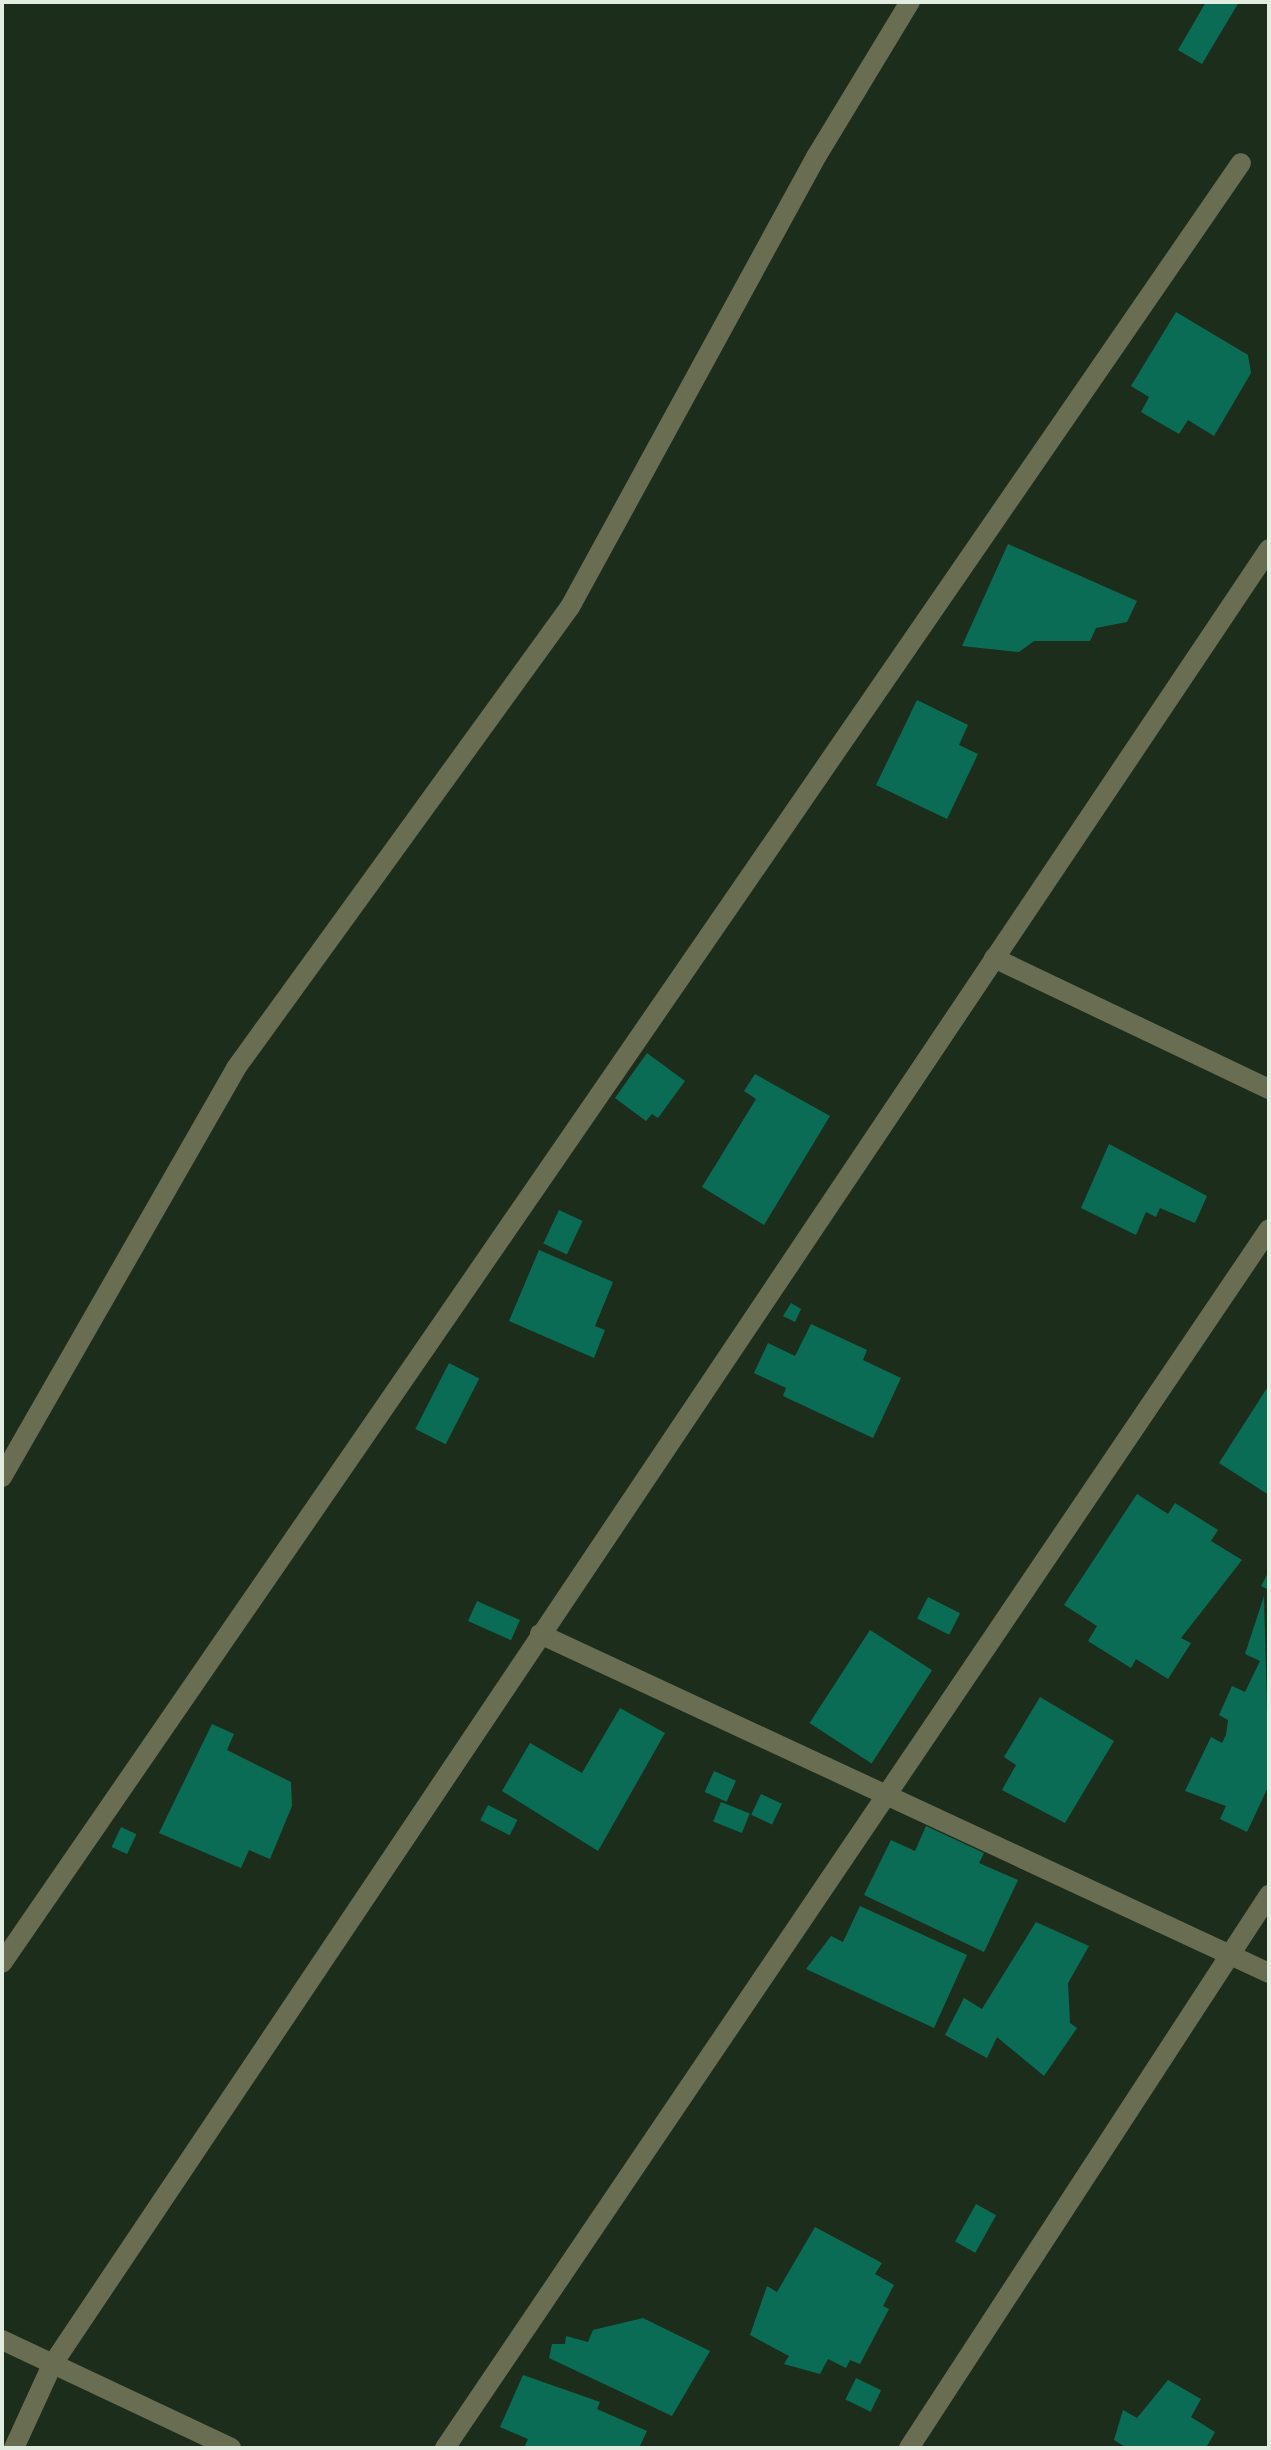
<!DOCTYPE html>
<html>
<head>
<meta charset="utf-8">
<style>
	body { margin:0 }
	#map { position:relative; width:1271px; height:2450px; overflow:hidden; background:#1c2e1b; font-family:Roboto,sans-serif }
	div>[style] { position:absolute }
	.building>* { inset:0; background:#0b6c56; transform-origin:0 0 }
	.minor>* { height:20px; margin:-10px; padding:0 10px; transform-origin:10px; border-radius:10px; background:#696d52 }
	span { translate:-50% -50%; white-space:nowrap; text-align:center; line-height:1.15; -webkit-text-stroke:8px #132412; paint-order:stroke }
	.frame { position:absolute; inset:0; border:4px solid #e2ede1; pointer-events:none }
</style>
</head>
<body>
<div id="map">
	<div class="building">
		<i style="clip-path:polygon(1206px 2px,1239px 2px,1202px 64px,1178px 50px)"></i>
		<i style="clip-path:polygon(1176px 312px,1248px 355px,1251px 373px,1214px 436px,1188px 420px,1179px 434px,1141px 412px,1149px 397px,1131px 386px)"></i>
		<i style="clip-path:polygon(1008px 544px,1137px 601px,1127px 622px,1096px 628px,1090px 641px,1034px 641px,1019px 652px,962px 646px)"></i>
		<i style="clip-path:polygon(917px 700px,968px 725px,959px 745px,978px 754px,947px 819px,876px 785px)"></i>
		<i style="clip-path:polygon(647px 1053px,685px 1081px,658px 1118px,652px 1114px,646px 1121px,615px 1098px)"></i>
		<i style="clip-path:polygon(755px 1074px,830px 1116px,764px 1225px,702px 1187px,756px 1099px,744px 1091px)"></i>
		<i style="clip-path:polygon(1109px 1144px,1207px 1196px,1195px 1223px,1160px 1208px,1156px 1217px,1146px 1212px,1136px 1235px,1081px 1208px)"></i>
		<i style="left:559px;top:1210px;width:26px;height:37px;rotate:25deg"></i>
		<i style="clip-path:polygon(539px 1250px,613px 1282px,595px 1326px,605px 1330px,594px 1358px,509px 1321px)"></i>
		<i style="clip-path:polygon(791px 1303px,801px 1309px,795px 1322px,783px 1316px)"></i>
		<i style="clip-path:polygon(811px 1324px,867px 1350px,863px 1360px,901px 1378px,873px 1438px,783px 1396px,786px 1388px,754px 1373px,768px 1343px,795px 1356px)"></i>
		<i style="left:449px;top:1363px;width:34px;height:74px;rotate:27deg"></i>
		<i style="clip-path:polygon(1269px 1385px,1269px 1495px,1219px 1463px)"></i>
		<i style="clip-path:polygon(1137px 1494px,1168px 1514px,1175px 1503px,1218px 1530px,1211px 1541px,1242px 1560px,1181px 1638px,1191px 1643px,1168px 1679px,1136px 1659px,1131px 1668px,1088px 1641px,1097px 1626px,1064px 1605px)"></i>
		<i style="clip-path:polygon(1269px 1571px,1269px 1590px,1261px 1586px)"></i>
		<i style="clip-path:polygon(1264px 1596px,1269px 1785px,1247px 1832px,1220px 1819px,1226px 1806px,1185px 1791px,1211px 1737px,1222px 1743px,1226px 1735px,1228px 1720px,1219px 1715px,1232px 1686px,1245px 1692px,1260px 1661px,1245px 1654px)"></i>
		<i style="left:928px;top:1597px;width:36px;height:24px;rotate:27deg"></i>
		<i style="left:477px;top:1601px;width:47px;height:22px;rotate:24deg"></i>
		<i style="left:870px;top:1630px;width:74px;height:111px;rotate:33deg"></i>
		<i style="clip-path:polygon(1040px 1697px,1114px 1741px,1065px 1823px,1002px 1790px,1016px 1765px,1004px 1757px)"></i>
		<i style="clip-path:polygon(620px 1708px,665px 1733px,598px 1851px,502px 1791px,530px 1743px,582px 1773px)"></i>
		<i style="clip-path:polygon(212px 1724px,234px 1734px,227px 1750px,291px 1782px,292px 1806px,270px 1859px,249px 1850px,241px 1868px,159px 1833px)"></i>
		<i style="left:714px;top:1771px;width:24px;height:23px;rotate:24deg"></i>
		<i style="left:761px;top:1794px;width:23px;height:23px;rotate:25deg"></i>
		<i style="left:721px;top:1802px;width:31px;height:21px;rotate:22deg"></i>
		<i style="left:488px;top:1805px;width:33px;height:17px;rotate:27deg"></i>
		<i style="clip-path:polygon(926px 1826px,984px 1853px,979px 1863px,1018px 1880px,984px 1952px,864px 1895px,891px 1840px,915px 1851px)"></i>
		<i style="left:121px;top:1827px;width:17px;height:22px;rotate:25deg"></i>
		<i style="clip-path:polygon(860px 1906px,967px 1955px,934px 2028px,806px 1969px,831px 1936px,843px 1942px)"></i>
		<i style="clip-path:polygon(1036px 1922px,1089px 1946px,1068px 1983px,1070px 2023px,1077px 2028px,1044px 2076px,997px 2037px,987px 2058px,945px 2035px,964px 1998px,982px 2009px)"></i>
		<i style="left:976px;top:2204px;width:23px;height:43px;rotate:29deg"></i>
		<i style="clip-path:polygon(815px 2227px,882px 2263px,875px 2274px,894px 2285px,883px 2306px,889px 2309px,860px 2364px,850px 2360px,846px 2368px,828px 2359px,820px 2374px,784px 2364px,789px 2356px,750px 2335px,767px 2286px,777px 2292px)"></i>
		<i style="clip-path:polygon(643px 2318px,710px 2351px,672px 2416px,549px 2358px,552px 2344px,565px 2344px,566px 2336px,588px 2342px,593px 2330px)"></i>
		<i style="clip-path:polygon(523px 2375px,600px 2402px,597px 2409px,647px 2431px,639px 2448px,524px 2448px,528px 2439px,500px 2427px)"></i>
		<i style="left:856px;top:2378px;width:28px;height:24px;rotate:26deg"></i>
		<i style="clip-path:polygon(1168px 2380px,1201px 2399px,1191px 2417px,1215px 2432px,1206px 2448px,1127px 2448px,1114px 2440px,1123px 2410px,1137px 2418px)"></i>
	</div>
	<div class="minor">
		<i style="left:994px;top:958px;width:305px;rotate:25.5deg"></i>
		<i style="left:2px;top:1477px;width:471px;rotate:-60.2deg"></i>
		<i style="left:236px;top:1068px;width:569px;rotate:-54.08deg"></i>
		<i style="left:570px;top:607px;width:513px;rotate:-61.34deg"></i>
		<i style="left:816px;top:157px;width:181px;rotate:-58.8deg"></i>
		<i style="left:540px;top:1634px;width:804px;rotate:24.94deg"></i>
		<i style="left:2px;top:1963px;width:2185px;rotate:-55.46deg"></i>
		<i style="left:2px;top:2340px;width:253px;rotate:25.2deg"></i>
		<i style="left:14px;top:2448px;width:91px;rotate:-65.4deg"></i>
		<i style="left:52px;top:2365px;width:2186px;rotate:-56.17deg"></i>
		<i style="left:445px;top:2448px;width:1471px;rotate:-55.94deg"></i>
		<i style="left:909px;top:2448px;width:660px;rotate:-56.94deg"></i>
	</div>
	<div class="frame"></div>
</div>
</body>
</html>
